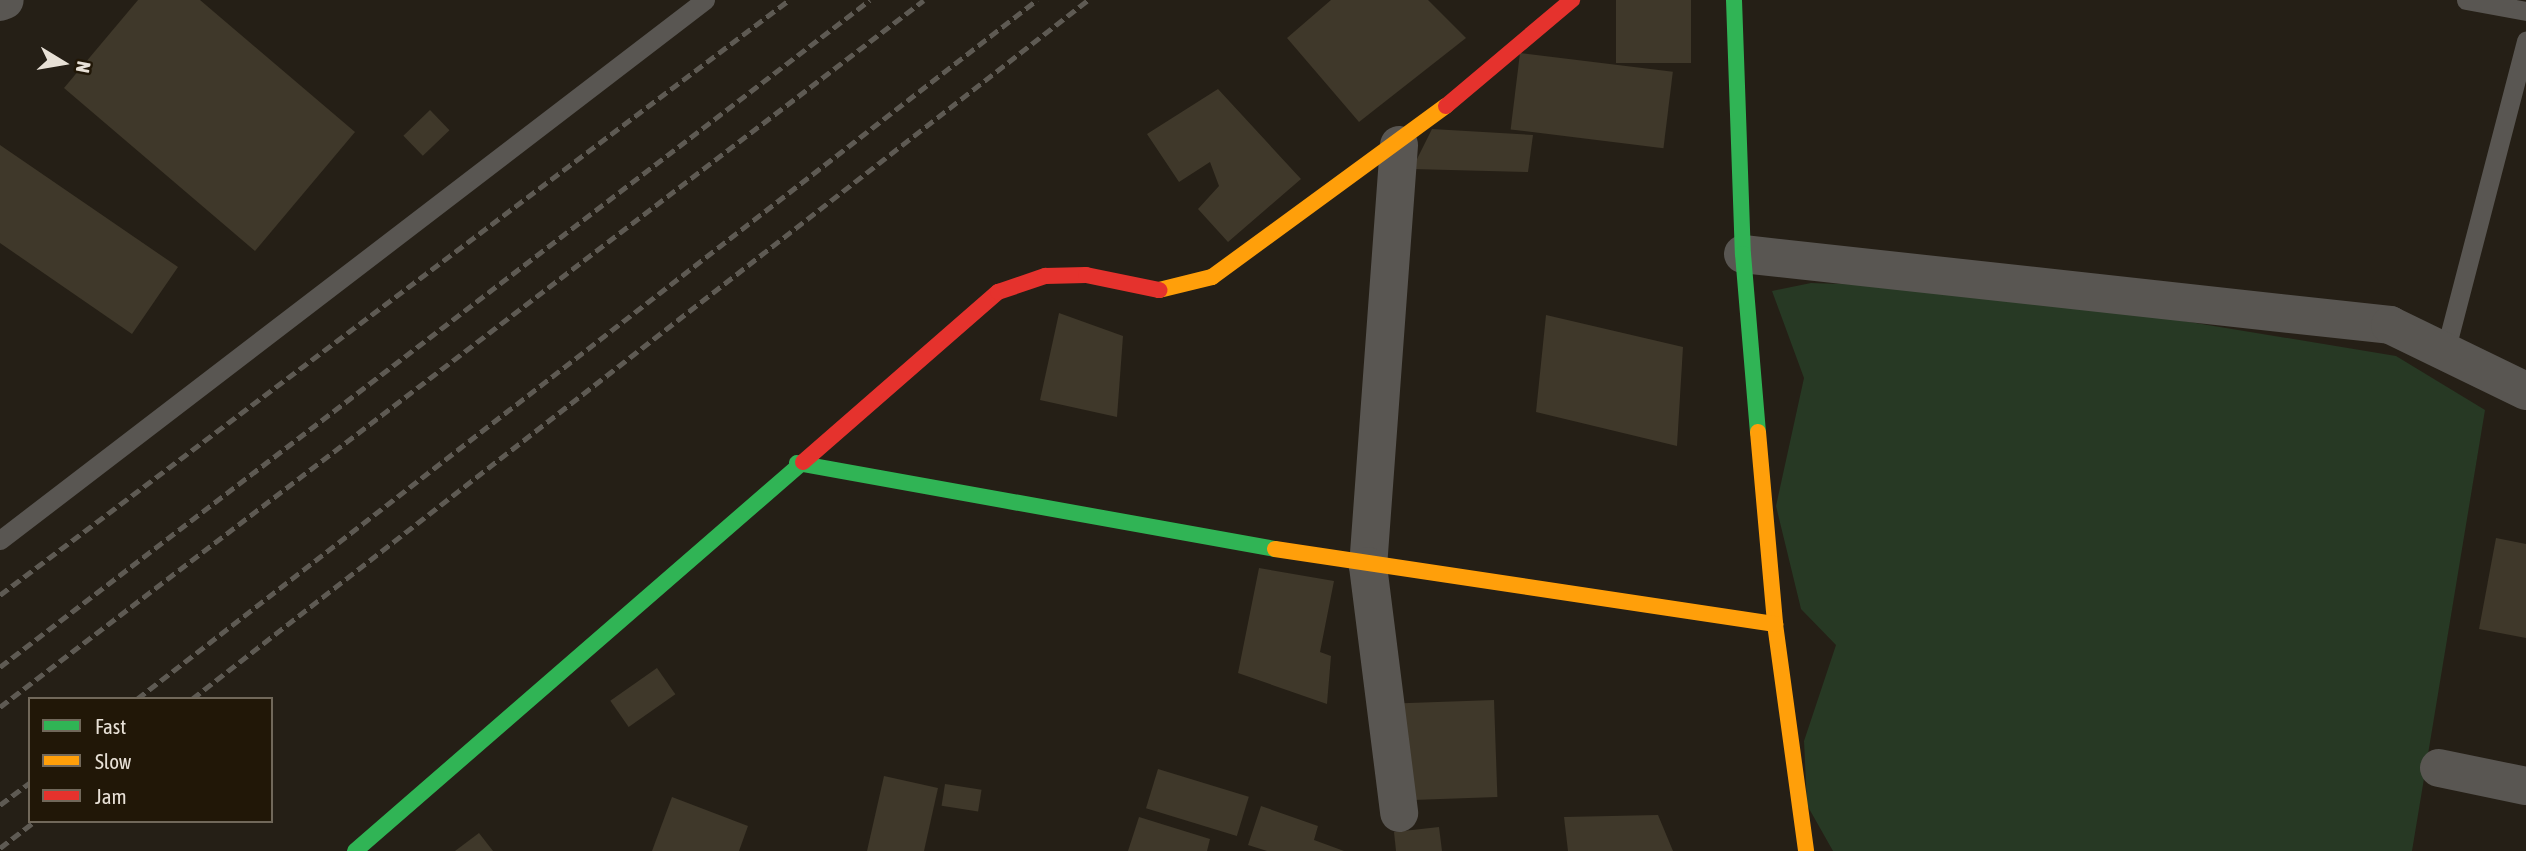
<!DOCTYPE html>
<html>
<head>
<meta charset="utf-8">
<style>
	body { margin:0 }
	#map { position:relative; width:2526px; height:851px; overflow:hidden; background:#251f16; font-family:"Asap Condensed",sans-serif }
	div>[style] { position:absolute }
	.green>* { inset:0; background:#273924 }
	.building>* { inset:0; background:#3f382a; transform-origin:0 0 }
	.lane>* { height:19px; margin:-9.5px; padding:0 9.5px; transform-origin:9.5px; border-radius:9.5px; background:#595652 }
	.street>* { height:38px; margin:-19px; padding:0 19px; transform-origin:19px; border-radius:19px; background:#595652 }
	.fast>* { height:16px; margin:-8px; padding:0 8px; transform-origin:8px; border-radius:8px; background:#30b455 }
	.slow>* { height:16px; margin:-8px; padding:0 8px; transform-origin:8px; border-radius:8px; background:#ff9f0a }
	.jam>* { height:16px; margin:-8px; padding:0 8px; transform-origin:8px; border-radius:8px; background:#e5322d }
	.rail>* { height:5px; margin-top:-2.5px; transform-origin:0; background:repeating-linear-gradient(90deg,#5e5a53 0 10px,transparent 0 15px) }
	span { translate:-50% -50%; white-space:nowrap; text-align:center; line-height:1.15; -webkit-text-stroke:5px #211707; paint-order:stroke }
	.legend { position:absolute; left:28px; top:697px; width:245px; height:126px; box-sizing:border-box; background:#211707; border:2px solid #71685a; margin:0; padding:9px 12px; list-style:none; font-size:21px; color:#e8e1d7 }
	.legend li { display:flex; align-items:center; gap:14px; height:35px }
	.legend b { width:35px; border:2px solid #71685a }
	.north { position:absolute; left:28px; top:28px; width:70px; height:70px; -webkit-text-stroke:5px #211707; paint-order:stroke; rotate:101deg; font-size:19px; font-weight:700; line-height:28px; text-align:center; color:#e8e1d7 }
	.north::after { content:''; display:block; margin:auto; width:24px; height:32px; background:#e8e1d7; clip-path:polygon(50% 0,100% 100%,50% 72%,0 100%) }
</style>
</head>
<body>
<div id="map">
	<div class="green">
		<i style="clip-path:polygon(1811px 283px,1990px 289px,2396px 356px,2485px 410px,2412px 851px,1833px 851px,1807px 805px,1804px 741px,1836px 645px,1801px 609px,1776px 506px,1804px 378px,1772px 291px)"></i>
	</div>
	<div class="building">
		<i style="clip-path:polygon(138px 0,200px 0,355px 132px,255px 251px,64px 88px)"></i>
		<i style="clip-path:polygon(1331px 0,1428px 0,1466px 38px,1359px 122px,1287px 38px)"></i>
		<i style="left:1616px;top:0;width:75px;height:63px"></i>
		<i style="left:1520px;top:53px;width:154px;height:77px;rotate:7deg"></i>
		<i style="clip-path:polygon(1218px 89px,1301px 179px,1228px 242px,1198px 209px,1219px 186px,1210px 162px,1179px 182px,1147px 134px)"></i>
		<i style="left:430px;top:110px;width:28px;height:37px;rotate:46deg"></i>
		<i style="clip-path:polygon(1432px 129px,1533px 135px,1528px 172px,1412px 169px)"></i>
		<i style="clip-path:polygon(0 145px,178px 267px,132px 334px,0 243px)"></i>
		<i style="clip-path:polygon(1059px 313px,1123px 336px,1117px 417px,1040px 400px)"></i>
		<i style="clip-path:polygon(1546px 315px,1683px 347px,1677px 446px,1536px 412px)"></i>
		<i style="clip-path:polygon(2496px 538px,2526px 544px,2526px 638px,2479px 629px)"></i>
		<i style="clip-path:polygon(1259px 568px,1334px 581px,1320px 652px,1331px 656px,1327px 704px,1238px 673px)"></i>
		<i style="left:657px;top:668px;width:32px;height:57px;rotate:55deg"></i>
		<i style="left:1494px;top:700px;width:97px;height:92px;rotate:88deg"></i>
		<i style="left:1158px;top:769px;width:95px;height:41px;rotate:17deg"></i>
		<i style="clip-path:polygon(884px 776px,938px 788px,924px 851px,867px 851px)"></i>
		<i style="left:945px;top:784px;width:37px;height:22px;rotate:9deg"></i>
		<i style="clip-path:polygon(672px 797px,748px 826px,739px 851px,652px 851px)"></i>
		<i style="clip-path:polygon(1261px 806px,1318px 826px,1314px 840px,1344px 851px,1267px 851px,1248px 845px)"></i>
		<i style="clip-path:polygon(1658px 815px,1673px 851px,1568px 851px,1564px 817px)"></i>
		<i style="clip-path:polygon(1139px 817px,1210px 839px,1207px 851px,1128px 851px)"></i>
		<i style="clip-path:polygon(1439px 827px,1442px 851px,1396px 851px,1394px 832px)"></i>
		<i style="clip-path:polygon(479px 833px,493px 851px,455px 851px)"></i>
	</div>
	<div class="lane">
		<i style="left:2466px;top:0;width:61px;rotate:10.4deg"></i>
		<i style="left:2445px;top:352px;width:322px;rotate:-75.4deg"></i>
		<i style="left:0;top:540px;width:888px;rotate:-37.45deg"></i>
	</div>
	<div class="street">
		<i style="left:0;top:2px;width:5px;rotate:-22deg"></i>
		<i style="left:1399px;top:145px;width:422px;rotate:94.2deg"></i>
		<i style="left:1368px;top:566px;width:249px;rotate:82.8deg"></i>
		<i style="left:1743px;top:254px;width:651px;rotate:6.26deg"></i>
		<i style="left:2390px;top:325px;width:151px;rotate:25.9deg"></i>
		<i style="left:2439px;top:768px;width:89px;rotate:11.7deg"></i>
	</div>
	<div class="fast">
		<i style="left:1734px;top:0;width:254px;rotate:88deg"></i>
		<i style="left:1743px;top:254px;width:179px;rotate:85.2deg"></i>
		<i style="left:797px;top:463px;width:486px;rotate:10.2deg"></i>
		<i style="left:355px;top:851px;width:593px;rotate:-40.97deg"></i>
	</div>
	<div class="slow">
		<i style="left:1159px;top:290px;width:55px;rotate:-13.8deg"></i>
		<i style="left:1212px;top:277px;width:290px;rotate:-36.2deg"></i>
		<i style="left:1758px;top:432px;width:193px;rotate:84.9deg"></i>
		<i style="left:1775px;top:624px;width:229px;rotate:82.2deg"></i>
		<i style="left:1275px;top:549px;width:506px;rotate:8.53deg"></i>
	</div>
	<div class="jam">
		<i style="left:1446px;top:106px;width:165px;rotate:-40.1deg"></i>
		<i style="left:803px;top:462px;width:259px;rotate:-41.1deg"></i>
		<i style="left:998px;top:292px;width:50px;rotate:-18.8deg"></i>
		<i style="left:1045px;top:276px;width:41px;rotate:-1.4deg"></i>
		<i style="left:1086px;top:275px;width:75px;rotate:11.6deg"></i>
	</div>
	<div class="rail">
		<i style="left:0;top:595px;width:988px;rotate:-37.02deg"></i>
		<i style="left:0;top:667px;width:1096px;rotate:-37.48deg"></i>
		<i style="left:137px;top:699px;width:1140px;rotate:-37.84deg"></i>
		<i style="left:192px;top:699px;width:1136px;rotate:-37.96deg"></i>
		<i style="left:0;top:707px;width:1163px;rotate:-37.42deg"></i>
		<i style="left:0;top:805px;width:38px;rotate:-37deg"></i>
		<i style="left:0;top:848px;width:44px;rotate:-37.6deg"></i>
	</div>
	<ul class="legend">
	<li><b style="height:9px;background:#30b455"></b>Fast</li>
	<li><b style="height:9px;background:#ff9f0a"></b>Slow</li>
	<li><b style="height:9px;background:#e5322d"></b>Jam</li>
	</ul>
	<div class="north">N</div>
</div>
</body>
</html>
